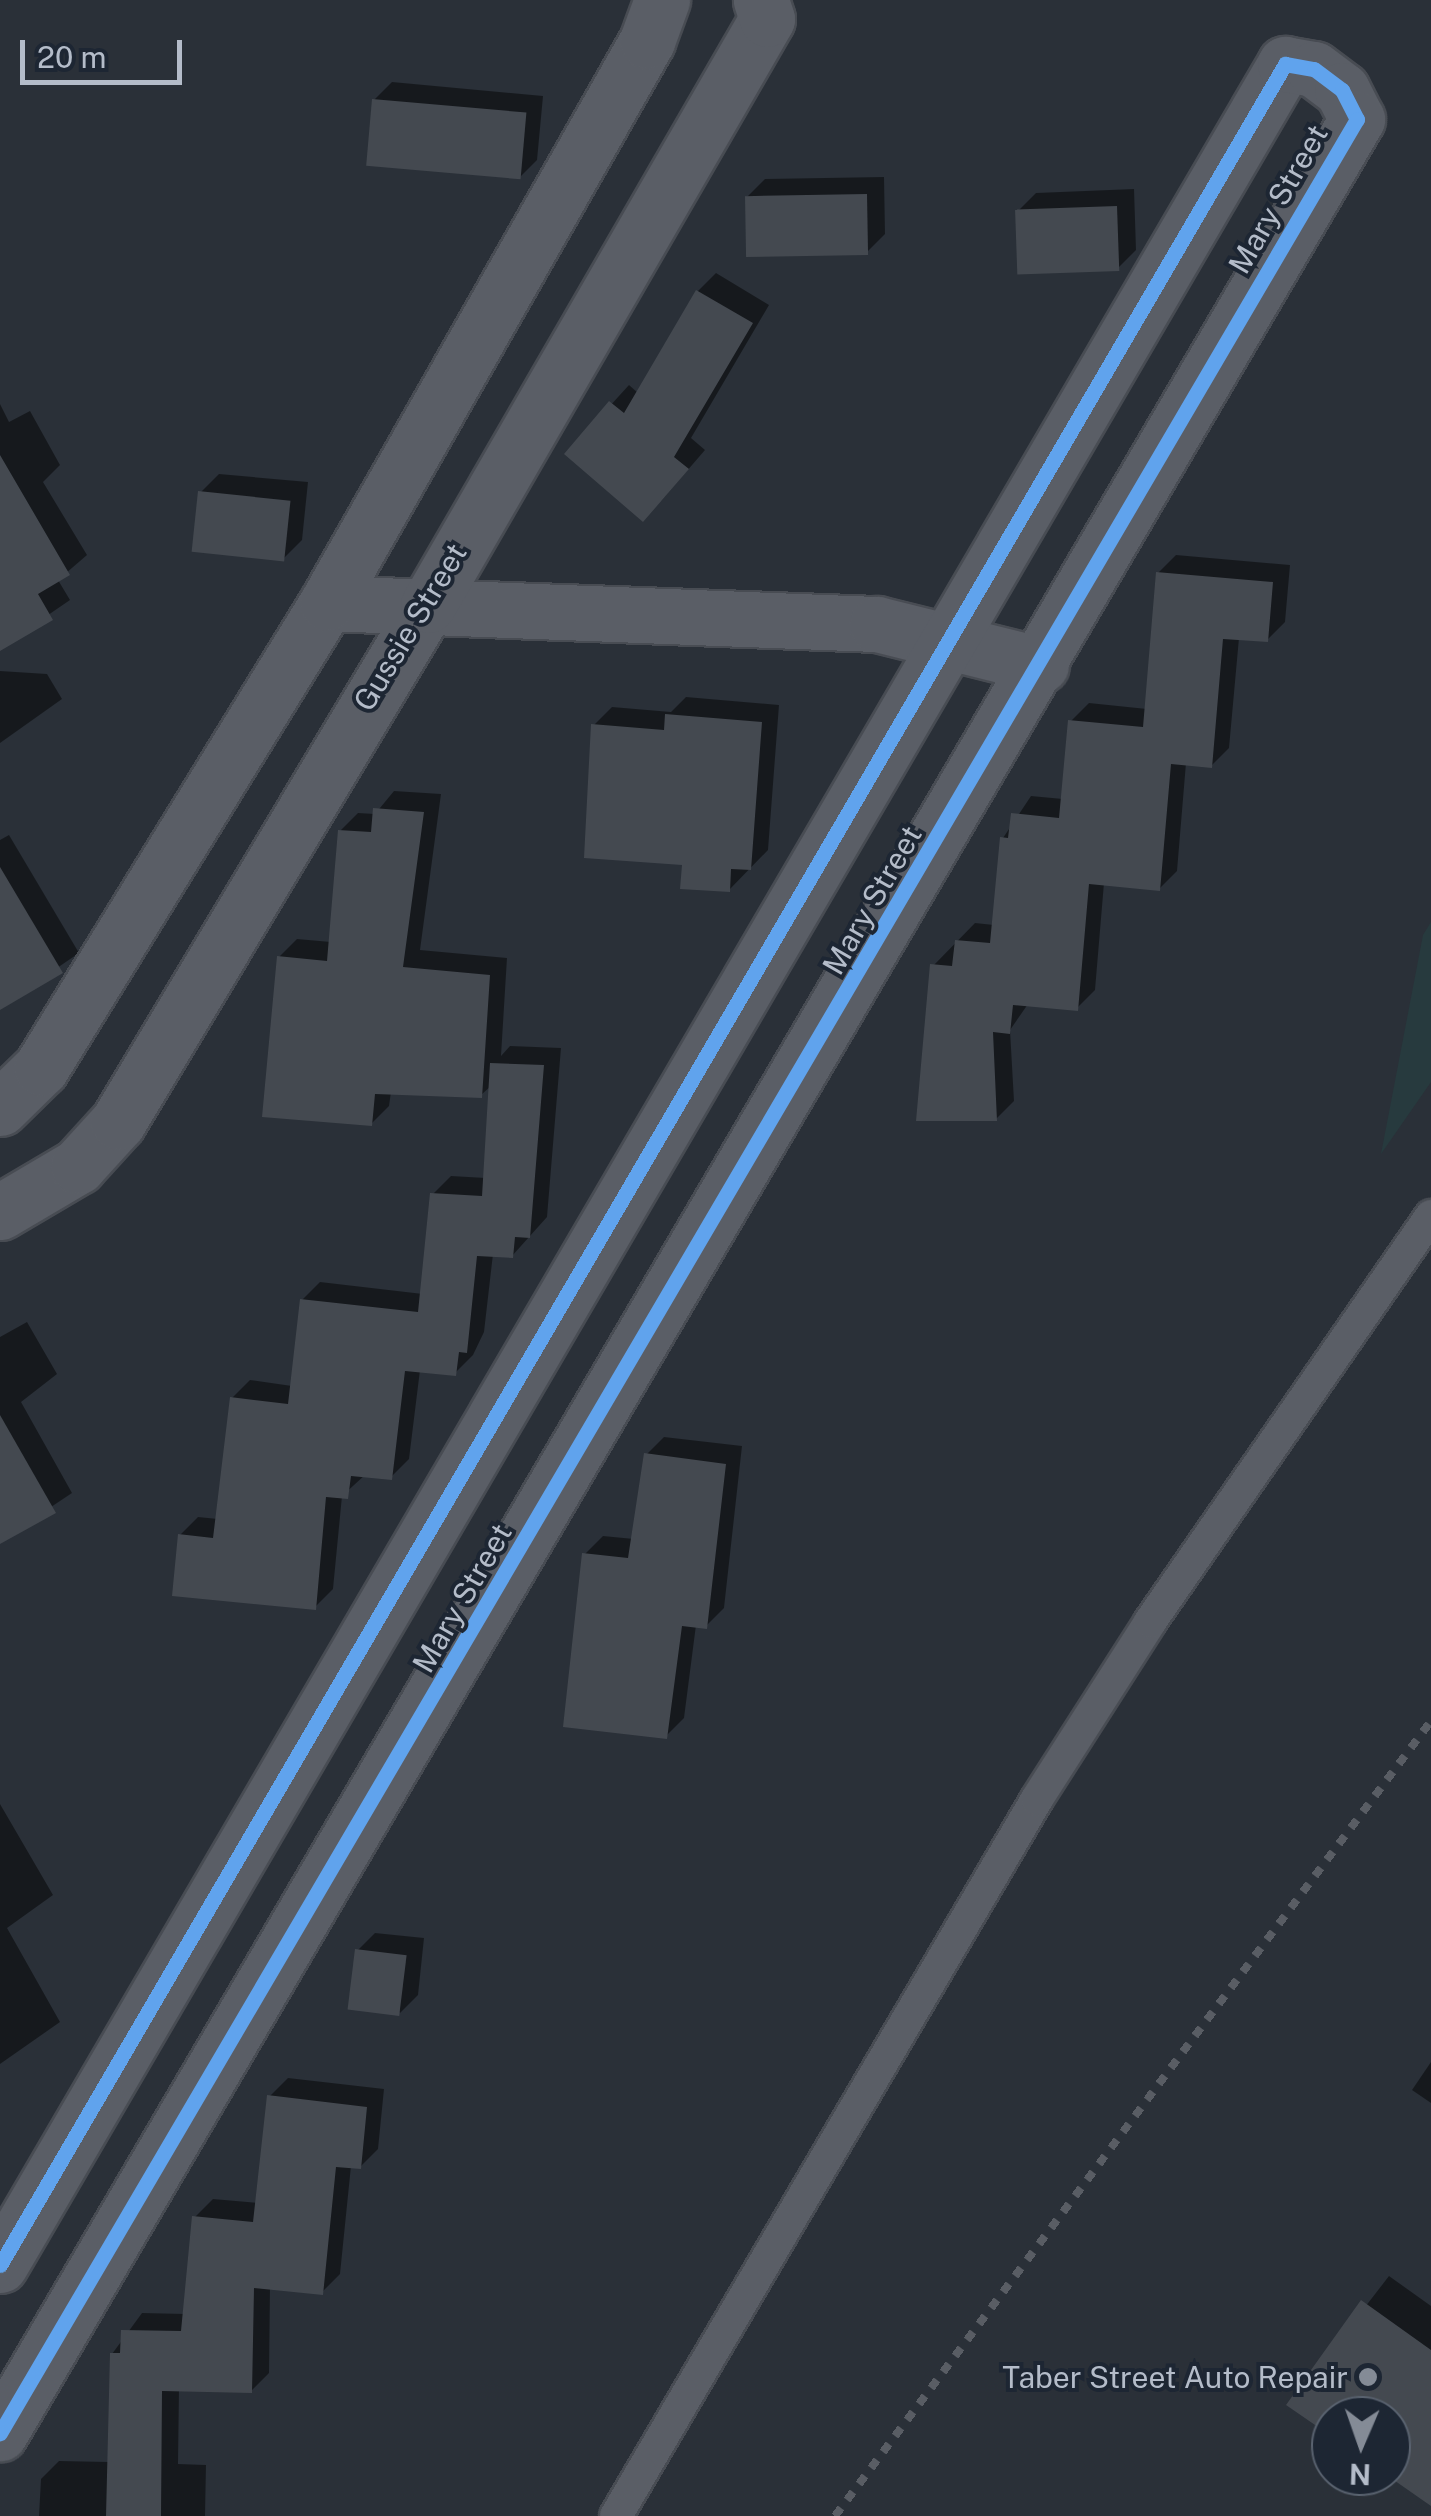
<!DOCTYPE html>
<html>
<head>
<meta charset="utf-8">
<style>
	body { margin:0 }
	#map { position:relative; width:1431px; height:2516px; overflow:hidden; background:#2a3038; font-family:"Public Sans",sans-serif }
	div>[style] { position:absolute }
	.green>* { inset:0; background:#273a3e }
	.shadow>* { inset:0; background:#0007 }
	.building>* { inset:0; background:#444950; transform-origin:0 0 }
	.roads { filter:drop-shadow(2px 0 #484c53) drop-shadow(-2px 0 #484c53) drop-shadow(0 2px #484c53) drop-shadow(0 -2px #484c53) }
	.service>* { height:32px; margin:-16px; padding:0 16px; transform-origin:16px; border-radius:16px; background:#5a5e66 }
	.minor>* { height:55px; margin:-27.5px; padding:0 27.5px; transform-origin:27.5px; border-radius:27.5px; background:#5a5e66 }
	.rail>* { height:8px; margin-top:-4px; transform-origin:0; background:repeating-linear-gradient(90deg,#595d64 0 10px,transparent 0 20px) }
	.cycleway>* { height:15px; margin:-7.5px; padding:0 7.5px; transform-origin:7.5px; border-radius:7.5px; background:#60a3ed }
	.dots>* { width:28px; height:28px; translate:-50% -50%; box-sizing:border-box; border:5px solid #1d2633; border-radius:50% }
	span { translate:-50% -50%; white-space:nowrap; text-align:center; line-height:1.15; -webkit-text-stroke:8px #1d2633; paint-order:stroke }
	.street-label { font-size:30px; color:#b4bcc9 }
	.poi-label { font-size:30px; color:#b4bcc9 }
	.right { translate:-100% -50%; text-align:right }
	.north { position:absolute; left:1311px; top:2396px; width:100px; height:100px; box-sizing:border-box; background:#1d2633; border:2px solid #59626f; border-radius:50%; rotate:182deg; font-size:28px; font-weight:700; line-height:40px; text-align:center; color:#b4bcc9 }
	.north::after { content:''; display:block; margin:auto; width:35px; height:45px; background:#848b96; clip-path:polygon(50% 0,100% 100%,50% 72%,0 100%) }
	.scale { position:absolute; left:20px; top:40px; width:162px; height:45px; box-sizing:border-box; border:5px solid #b4bcc9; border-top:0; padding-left:12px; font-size:30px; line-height:35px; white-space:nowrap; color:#b4bcc9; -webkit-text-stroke:8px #1d2633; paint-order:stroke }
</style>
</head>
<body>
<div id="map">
	<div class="green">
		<i style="clip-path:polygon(1431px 922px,1431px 1082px,1381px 1154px,1423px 935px)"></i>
	</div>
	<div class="shadow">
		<i style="clip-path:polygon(392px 82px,543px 96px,537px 160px,519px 178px,374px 100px)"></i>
		<i style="clip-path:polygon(884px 177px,885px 234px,867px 252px,747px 197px,765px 179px)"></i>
		<i style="clip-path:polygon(1134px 189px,1136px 250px,1118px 268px,1018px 211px,1036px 193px)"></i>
		<i style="clip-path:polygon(716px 273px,769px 305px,691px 438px,705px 450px,661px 501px,567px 453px,629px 385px,638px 393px,698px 291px)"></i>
		<i style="clip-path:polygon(0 404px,9px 422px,30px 411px,60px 465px,43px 482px,87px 555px,58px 580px,70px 600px,0 648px)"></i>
		<i style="clip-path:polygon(219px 474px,308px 482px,302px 540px,284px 558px,201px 492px)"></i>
		<i style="clip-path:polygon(1176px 555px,1290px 565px,1285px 622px,1267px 640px,1239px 638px,1229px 748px,1211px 766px,1186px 763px,1177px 871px,1159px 889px,1104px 883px,1095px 990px,1077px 1008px,1028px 1004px,1010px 1030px,1014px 1101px,996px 1119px,933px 966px,975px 923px,994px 925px,1003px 838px,1031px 796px,1063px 799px,1071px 721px,1089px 703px,1147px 709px,1158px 573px)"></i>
		<i style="clip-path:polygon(0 671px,47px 674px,62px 699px,0 743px)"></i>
		<i style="clip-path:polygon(686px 697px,779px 705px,768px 850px,729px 890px,684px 863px,594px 725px,612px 707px,671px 712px)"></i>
		<i style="clip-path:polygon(394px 791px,441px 794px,420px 950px,507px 958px,501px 1056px,510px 1046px,561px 1048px,547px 1217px,512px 1256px,493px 1254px,484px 1332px,473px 1355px,455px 1373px,420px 1370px,409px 1459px,391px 1477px,365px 1475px,342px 1496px,333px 1589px,315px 1607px,180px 1535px,198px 1517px,218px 1519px,232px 1398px,250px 1380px,292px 1386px,302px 1300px,320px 1282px,423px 1294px,433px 1194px,451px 1176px,486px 1178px,491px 1086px,481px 1095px,391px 1092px,389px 1106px,371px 1124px,279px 957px,297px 939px,331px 942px,340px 831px,358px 813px,375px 814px)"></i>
		<i style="clip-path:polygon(9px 835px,79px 953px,0 1007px,0 840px)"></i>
		<i style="clip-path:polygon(27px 1322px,57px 1374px,21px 1402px,72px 1493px,0 1541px,0 1337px)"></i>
		<i style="clip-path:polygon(664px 1437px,742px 1446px,724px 1608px,706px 1626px,696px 1625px,684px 1718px,666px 1736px,585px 1554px,603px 1536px,634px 1539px,646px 1455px)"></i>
		<i style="clip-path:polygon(0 1804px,53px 1895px,7px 1928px,60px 2022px,0 2064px)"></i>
		<i style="clip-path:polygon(375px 1933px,424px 1938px,418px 1995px,400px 2013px,357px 1951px)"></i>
		<i style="clip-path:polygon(1431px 2062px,1431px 2103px,1412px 2090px)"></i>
		<i style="clip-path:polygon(288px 2078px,384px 2089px,378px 2149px,360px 2167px,351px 2166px,340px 2274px,322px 2292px,270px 2287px,269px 2373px,251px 2391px,179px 2389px,178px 2464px,206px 2465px,205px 2516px,39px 2516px,41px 2479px,59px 2461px,109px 2462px,112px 2354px,142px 2313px,186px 2314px,195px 2217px,213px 2199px,258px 2203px,270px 2096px)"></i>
		<i style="clip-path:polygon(1389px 2276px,1431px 2306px,1431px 2503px,1391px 2416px,1331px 2416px,1331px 2433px,1290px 2404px)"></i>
	</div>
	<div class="building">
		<i style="left:372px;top:99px;width:155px;height:67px;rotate:5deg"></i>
		<i style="left:867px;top:194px;width:61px;height:122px;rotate:89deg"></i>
		<i style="left:1117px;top:206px;width:65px;height:102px;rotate:88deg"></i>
		<i style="clip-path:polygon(696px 290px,753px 323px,674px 457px,689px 469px,643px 522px,564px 454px,609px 401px,624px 413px)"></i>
		<i style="clip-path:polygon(0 455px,70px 575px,38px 594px,53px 620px,0 651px)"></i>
		<i style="left:198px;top:491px;width:93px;height:61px;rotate:6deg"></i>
		<i style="clip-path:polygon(1156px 572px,1273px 582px,1268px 642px,1223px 639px,1212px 768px,1171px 764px,1160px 891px,1089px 884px,1078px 1011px,1013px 1005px,1010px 1034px,993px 1032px,997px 1121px,916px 1121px,930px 964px,952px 966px,955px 940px,990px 943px,1000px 837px,1008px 838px,1011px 813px,1059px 818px,1068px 720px,1143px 727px)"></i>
		<i style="clip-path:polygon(665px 714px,762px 722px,751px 870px,731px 869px,730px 892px,680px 889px,682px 865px,584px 858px,591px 724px,664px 730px)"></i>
		<i style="clip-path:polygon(373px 808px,424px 812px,403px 967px,490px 975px,482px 1098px,375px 1094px,372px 1126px,262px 1117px,277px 956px,327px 961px,338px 830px,371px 832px)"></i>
		<i style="clip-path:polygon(0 867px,63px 973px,0 1010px)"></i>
		<i style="clip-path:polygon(490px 1063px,544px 1065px,530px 1238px,515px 1237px,513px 1258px,477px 1256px,467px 1353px,459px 1352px,456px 1376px,405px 1371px,392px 1480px,351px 1476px,348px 1499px,326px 1497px,316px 1610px,172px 1596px,178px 1534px,213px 1538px,230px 1397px,288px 1404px,300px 1299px,418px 1312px,430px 1193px,482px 1196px)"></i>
		<i style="clip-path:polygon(0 1415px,56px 1513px,0 1544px)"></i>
		<i style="clip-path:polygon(644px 1453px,726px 1464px,707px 1629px,682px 1626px,667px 1739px,563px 1727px,582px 1553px,628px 1558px)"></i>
		<i style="left:355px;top:1949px;width:52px;height:61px;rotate:7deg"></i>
		<i style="clip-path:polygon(267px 2095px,367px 2107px,361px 2169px,336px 2167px,323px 2295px,254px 2288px,252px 2393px,162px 2391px,161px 2516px,106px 2516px,110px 2353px,120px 2353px,121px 2330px,181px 2331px,192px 2216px,253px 2222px)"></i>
		<i style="clip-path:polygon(1361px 2300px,1431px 2350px,1431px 2506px,1388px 2476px,1391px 2416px,1331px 2416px,1331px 2436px,1286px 2405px)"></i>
	</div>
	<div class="roads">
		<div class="service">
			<i style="left:616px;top:2516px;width:831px;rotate:-59.58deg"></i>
			<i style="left:1037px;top:1799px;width:210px;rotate:-57.4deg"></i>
			<i style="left:1150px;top:1622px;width:494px;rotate:-55.3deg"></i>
		</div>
		<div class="minor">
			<i style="left:327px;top:603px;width:550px;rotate:2.19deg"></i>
			<i style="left:877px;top:624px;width:169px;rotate:14deg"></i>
			<i style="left:0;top:1108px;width:57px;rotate:-44.3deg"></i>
			<i style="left:41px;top:1068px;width:546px;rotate:-58.41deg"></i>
			<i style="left:327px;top:603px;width:647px;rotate:-60.34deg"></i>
			<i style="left:647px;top:41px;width:44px;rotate:-69.9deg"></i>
			<i style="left:0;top:1212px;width:91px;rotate:-30.5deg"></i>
			<i style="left:78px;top:1166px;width:59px;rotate:-47.7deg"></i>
			<i style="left:118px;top:1122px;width:603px;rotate:-59.05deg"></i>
			<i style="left:428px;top:605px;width:677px;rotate:-59.95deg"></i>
			<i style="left:767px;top:19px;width:20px;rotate:-108deg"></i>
			<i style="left:0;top:2265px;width:2549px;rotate:-59.72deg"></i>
			<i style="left:1285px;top:64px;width:29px;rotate:10deg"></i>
			<i style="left:1314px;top:69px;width:35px;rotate:37deg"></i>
			<i style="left:1342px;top:90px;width:33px;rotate:63deg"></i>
			<i style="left:1357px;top:119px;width:2683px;rotate:120.39deg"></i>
		</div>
	</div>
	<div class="rail">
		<i style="left:835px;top:2516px;width:994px;rotate:-53.14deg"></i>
	</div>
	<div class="cycleway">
		<i style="left:0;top:2265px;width:2549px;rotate:-59.72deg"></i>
		<i style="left:1285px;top:64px;width:29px;rotate:10deg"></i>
		<i style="left:1314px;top:69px;width:35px;rotate:37deg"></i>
		<i style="left:1342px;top:90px;width:33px;rotate:63deg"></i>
		<i style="left:1357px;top:119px;width:2683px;rotate:120.39deg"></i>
	</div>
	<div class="dots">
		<i style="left:1368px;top:2377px;background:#848b96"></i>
	</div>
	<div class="street-label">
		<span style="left:1278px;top:199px;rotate:-60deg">Mary Street</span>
		<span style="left:410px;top:627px;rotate:-59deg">Gussie Street</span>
		<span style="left:872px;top:900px;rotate:-60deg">Mary Street</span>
		<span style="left:462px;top:1598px;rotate:-60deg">Mary Street</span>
	</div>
	<div class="poi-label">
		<span class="right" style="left:1348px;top:2377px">Taber Street Auto Repair</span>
	</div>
	<div class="north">N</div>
	<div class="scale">20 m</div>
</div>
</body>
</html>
